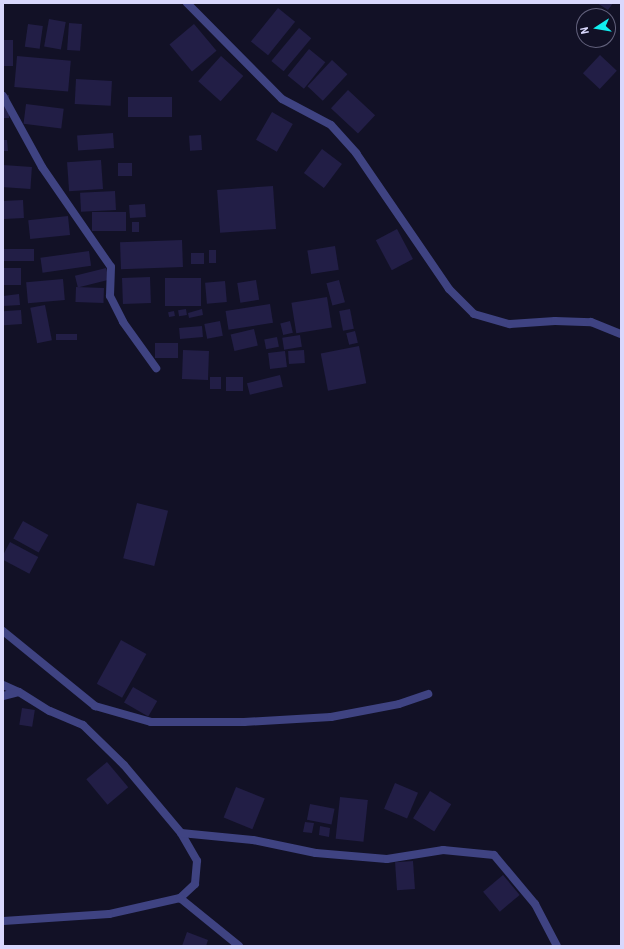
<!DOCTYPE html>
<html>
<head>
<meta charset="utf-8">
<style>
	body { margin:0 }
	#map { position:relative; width:624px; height:949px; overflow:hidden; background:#121126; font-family:"Roboto Condensed",sans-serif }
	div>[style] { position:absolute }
	.building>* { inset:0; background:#221e46; transform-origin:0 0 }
	.minor>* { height:8px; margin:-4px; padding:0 4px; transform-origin:4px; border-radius:4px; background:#3f4382 }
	span { translate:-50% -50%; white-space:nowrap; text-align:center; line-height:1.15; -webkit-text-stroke:3px #121126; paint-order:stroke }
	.frame { position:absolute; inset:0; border:4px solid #d9d8fd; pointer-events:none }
	.north { position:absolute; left:576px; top:8px; width:40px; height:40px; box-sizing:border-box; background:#121126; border:1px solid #62617c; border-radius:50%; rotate:258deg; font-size:11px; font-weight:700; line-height:16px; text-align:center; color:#d9d8fd }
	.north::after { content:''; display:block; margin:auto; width:14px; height:18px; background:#10eff0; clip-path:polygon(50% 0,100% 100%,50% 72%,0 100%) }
</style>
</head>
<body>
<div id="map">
	<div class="building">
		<i style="clip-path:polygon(597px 3px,613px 3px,608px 10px)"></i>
		<i style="left:278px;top:8px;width:22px;height:43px;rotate:39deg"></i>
		<i style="left:49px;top:19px;width:17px;height:28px;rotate:10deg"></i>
		<i style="left:69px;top:23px;width:13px;height:27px;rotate:4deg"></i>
		<i style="left:28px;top:24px;width:15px;height:23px;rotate:8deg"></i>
		<i style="left:194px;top:24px;width:35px;height:32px;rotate:50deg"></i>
		<i style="left:299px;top:28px;width:16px;height:43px;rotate:40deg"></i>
		<i style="left:3px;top:40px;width:10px;height:26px"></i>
		<i style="left:309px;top:49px;width:21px;height:34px;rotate:39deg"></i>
		<i style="left:600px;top:55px;width:23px;height:25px;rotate:43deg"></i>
		<i style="left:17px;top:56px;width:54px;height:31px;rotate:5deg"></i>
		<i style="left:221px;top:56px;width:30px;height:34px;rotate:42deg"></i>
		<i style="left:332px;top:60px;width:21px;height:36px;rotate:43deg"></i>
		<i style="left:76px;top:79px;width:36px;height:25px;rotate:3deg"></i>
		<i style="left:348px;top:90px;width:37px;height:25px;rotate:43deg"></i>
		<i style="left:3px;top:95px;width:6px;height:23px"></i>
		<i style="left:172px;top:97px;width:20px;height:44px;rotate:90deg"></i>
		<i style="left:26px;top:104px;width:38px;height:20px;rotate:7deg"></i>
		<i style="left:272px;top:112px;width:24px;height:32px;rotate:30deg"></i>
		<i style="left:113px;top:133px;width:15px;height:36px;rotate:86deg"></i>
		<i style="left:201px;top:135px;width:15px;height:12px;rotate:86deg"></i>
		<i style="clip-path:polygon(3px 140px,7px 140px,8px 151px,3px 151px)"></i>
		<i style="left:322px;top:149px;width:25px;height:30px;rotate:37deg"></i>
		<i style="left:101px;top:160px;width:29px;height:34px;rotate:86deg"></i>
		<i style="left:118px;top:163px;width:14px;height:13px"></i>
		<i style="left:3px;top:165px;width:29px;height:22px;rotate:4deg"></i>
		<i style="left:273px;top:186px;width:43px;height:56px;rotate:86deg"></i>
		<i style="left:115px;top:191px;width:19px;height:35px;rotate:87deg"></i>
		<i style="left:23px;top:200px;width:18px;height:20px;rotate:87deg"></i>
		<i style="left:145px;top:204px;width:13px;height:16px;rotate:86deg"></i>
		<i style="left:126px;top:212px;width:19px;height:34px;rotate:90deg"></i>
		<i style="left:68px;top:216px;width:19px;height:40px;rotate:84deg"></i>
		<i style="left:132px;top:222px;width:7px;height:10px"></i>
		<i style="left:397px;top:229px;width:34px;height:24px;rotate:62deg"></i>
		<i style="left:182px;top:240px;width:27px;height:62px;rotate:88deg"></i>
		<i style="left:335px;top:246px;width:24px;height:28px;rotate:81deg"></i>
		<i style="left:34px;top:249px;width:12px;height:30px;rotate:90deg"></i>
		<i style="left:209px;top:250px;width:7px;height:13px"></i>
		<i style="left:89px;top:251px;width:15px;height:49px;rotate:82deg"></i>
		<i style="left:191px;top:253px;width:13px;height:11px"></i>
		<i style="left:3px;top:268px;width:18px;height:17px"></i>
		<i style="left:106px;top:268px;width:12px;height:32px;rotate:76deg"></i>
		<i style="left:150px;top:277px;width:26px;height:28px;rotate:88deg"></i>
		<i style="left:165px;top:278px;width:36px;height:28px"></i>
		<i style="left:63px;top:279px;width:21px;height:37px;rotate:85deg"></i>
		<i style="left:256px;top:280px;width:20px;height:19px;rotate:81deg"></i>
		<i style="left:339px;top:280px;width:23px;height:13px;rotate:75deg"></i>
		<i style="left:225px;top:281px;width:21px;height:20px;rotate:85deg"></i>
		<i style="left:76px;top:287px;width:28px;height:15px;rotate:2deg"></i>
		<i style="clip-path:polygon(19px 294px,20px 305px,3px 306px,3px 296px)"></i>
		<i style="left:327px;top:297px;width:31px;height:36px;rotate:81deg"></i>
		<i style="left:270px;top:304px;width:19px;height:45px;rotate:81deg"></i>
		<i style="left:45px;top:305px;width:36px;height:15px;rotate:79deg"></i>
		<i style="left:186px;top:309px;width:6px;height:8px;rotate:81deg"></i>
		<i style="clip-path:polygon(202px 309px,203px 315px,189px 318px,188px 313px)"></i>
		<i style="left:350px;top:309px;width:20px;height:11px;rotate:79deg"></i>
		<i style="left:21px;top:310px;width:14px;height:18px;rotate:86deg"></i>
		<i style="left:174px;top:311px;width:5px;height:6px;rotate:79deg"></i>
		<i style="left:220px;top:321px;width:15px;height:16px;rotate:79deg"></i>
		<i style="left:290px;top:321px;width:12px;height:10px;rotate:76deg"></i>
		<i style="left:202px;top:326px;width:11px;height:23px;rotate:85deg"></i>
		<i style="left:254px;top:329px;width:17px;height:24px;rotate:77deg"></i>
		<i style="left:355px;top:331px;width:12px;height:9px;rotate:76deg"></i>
		<i style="left:77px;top:334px;width:6px;height:21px;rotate:90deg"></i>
		<i style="left:300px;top:335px;width:12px;height:18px;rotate:81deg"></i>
		<i style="left:277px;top:337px;width:10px;height:13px;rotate:79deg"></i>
		<i style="left:178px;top:343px;width:15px;height:23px;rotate:90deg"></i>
		<i style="left:359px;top:346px;width:38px;height:39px;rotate:79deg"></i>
		<i style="left:183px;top:350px;width:26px;height:29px;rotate:2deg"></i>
		<i style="left:304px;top:350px;width:13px;height:16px;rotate:86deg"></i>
		<i style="left:285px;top:351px;width:16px;height:17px;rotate:83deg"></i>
		<i style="left:280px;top:375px;width:12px;height:34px;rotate:76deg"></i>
		<i style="left:210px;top:377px;width:11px;height:12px"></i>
		<i style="left:243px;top:377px;width:14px;height:17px;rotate:90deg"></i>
		<i style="left:137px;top:503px;width:32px;height:57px;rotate:14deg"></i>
		<i style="left:23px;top:521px;width:29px;height:20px;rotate:29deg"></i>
		<i style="left:10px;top:542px;width:32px;height:19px;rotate:28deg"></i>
		<i style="left:121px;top:640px;width:29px;height:50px;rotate:29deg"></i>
		<i style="left:133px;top:687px;width:28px;height:18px;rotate:30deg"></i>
		<i style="left:22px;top:708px;width:13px;height:17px;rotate:9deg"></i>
		<i style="left:107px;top:762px;width:33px;height:27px;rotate:50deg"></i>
		<i style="left:395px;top:783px;width:25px;height:28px;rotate:23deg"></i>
		<i style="left:236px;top:787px;width:31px;height:33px;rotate:22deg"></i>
		<i style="left:430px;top:791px;width:25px;height:32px;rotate:32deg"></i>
		<i style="left:340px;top:797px;width:28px;height:42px;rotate:6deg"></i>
		<i style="left:310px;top:804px;width:25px;height:16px;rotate:11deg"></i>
		<i style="clip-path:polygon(305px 822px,314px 823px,312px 833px,303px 832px)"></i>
		<i style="clip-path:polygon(320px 826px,330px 828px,329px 837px,319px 835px)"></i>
		<i style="left:413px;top:861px;width:28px;height:18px;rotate:86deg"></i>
		<i style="left:503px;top:875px;width:26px;height:26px;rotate:50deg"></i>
		<i style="clip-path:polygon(187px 932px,208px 940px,206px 946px,182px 946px)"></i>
	</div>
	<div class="minor">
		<i style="left:187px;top:3px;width:135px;rotate:45.3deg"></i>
		<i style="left:282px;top:99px;width:55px;rotate:28deg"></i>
		<i style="left:331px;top:125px;width:38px;rotate:48deg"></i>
		<i style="left:356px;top:153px;width:165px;rotate:55.6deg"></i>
		<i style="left:449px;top:289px;width:35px;rotate:45deg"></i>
		<i style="left:474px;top:314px;width:37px;rotate:16deg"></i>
		<i style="left:510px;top:324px;width:45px;rotate:-3.8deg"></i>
		<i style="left:555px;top:321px;width:36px;rotate:2deg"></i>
		<i style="left:591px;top:322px;width:32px;rotate:22deg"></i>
		<i style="left:3px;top:96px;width:81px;rotate:61.2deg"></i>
		<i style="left:42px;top:167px;width:121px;rotate:55.4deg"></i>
		<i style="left:111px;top:267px;width:29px;rotate:92deg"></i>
		<i style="left:110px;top:296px;width:29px;rotate:63deg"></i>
		<i style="left:123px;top:322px;width:57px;rotate:54.3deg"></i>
		<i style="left:3px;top:631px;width:119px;rotate:39.2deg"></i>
		<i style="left:95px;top:706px;width:58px;rotate:15.9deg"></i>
		<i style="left:151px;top:722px;width:93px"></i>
		<i style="left:244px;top:722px;width:87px;rotate:-3.3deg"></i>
		<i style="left:331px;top:717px;width:69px;rotate:-10.8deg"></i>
		<i style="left:399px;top:704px;width:31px;rotate:-19deg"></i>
		<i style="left:3px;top:685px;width:17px;rotate:24deg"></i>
		<i style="left:19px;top:692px;width:36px;rotate:32deg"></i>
		<i style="left:50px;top:711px;width:36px;rotate:23deg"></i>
		<i style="left:83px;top:725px;width:57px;rotate:44.3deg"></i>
		<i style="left:124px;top:765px;width:89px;rotate:50deg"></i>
		<i style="left:181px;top:833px;width:32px;rotate:60deg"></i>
		<i style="left:197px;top:861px;width:23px;rotate:95deg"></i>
		<i style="left:195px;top:884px;width:21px;rotate:137deg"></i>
		<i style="left:180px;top:898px;width:73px;rotate:167.3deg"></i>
		<i style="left:109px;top:914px;width:106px;rotate:176.2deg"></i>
		<i style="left:3px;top:696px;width:16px;rotate:-14deg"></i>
		<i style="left:181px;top:833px;width:72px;rotate:5.6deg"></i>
		<i style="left:253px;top:840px;width:64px;rotate:11.7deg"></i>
		<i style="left:316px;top:853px;width:71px;rotate:4.8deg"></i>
		<i style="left:387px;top:859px;width:57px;rotate:-9.1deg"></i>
		<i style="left:443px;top:850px;width:51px;rotate:5.6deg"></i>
		<i style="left:494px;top:855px;width:64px;rotate:50.1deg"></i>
		<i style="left:535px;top:904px;width:47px;rotate:62.4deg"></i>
		<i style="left:180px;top:898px;width:76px;rotate:39.1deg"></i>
	</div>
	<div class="frame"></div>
	<div class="north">N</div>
</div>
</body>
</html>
